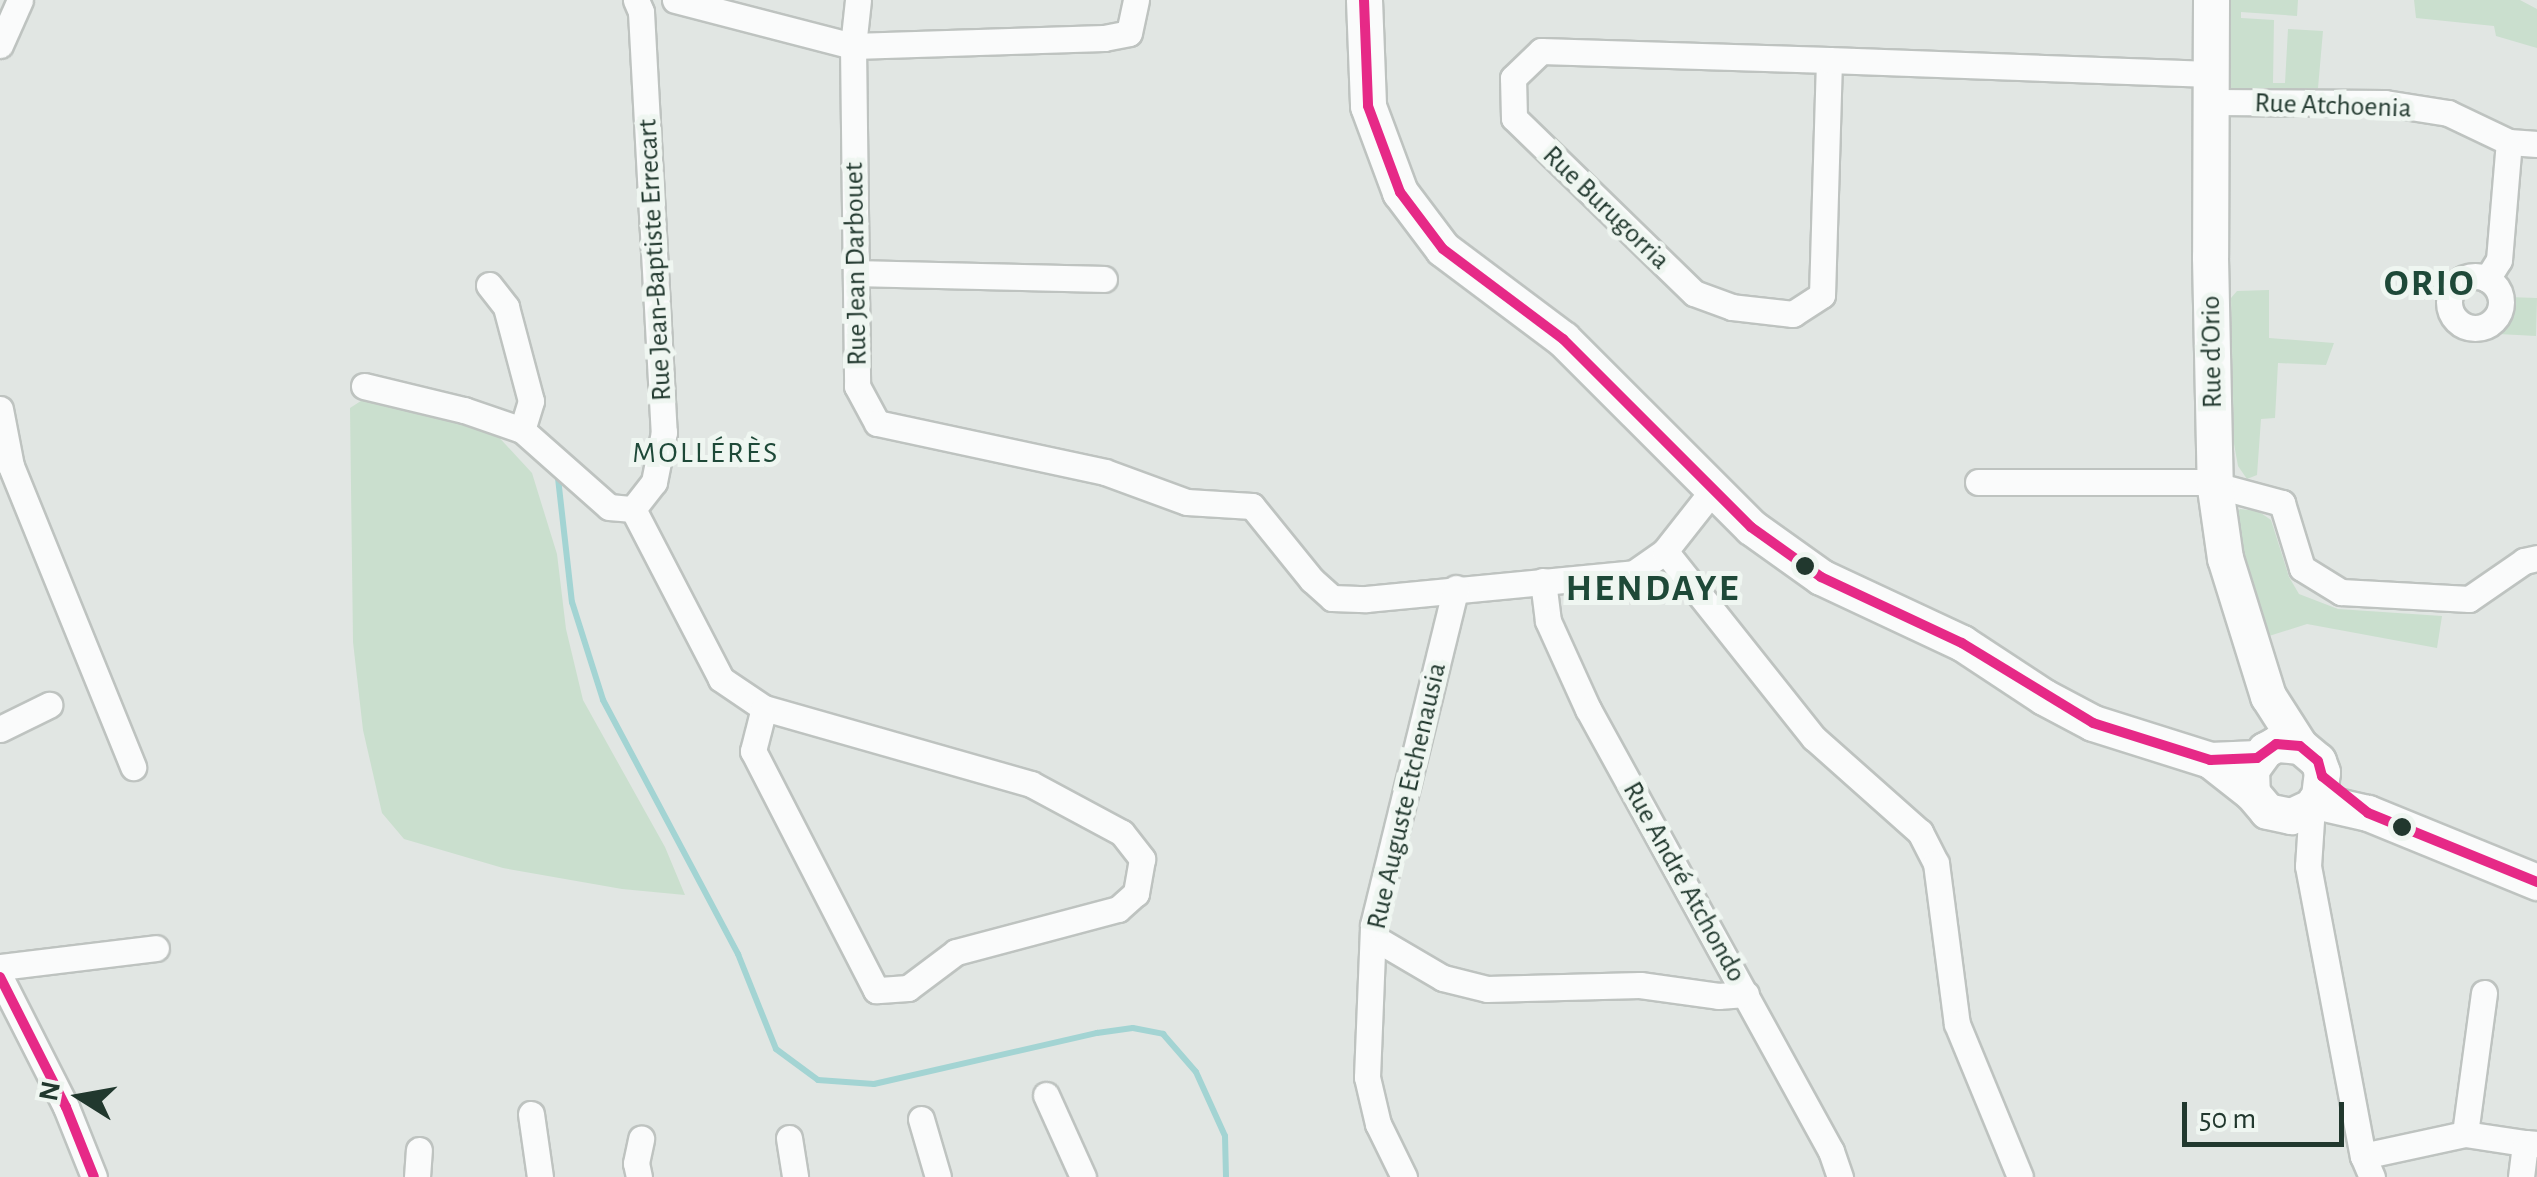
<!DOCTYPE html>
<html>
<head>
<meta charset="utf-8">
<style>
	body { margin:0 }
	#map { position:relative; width:2537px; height:1177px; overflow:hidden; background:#e1e6e3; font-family:"Alegreya Sans",sans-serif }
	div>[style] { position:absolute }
	.green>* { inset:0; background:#cadfce }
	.stream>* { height:6px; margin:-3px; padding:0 3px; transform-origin:3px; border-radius:3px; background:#a3d4d3 }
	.roads { filter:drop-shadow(2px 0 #bec3c0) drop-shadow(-2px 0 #bec3c0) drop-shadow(0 2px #bec3c0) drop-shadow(0 -2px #bec3c0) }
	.street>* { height:25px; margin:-12.5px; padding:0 12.5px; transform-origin:12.5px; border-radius:12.5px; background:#fafbfb }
	.street>.ring { margin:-12.5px; padding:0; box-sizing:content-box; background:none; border:25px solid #fafbfb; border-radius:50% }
	.secondary>* { height:35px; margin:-17.5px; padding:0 17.5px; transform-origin:17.5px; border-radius:17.5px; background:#fafbfb }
	.bus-1>* { height:10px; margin:-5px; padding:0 5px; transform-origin:5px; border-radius:5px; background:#e62987 }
	.dots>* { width:28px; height:28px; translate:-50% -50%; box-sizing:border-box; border:5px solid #eff6f1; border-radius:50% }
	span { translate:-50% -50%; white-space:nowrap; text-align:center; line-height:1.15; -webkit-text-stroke:10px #eff6f1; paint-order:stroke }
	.street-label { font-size:28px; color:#21382e }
	.neighbourhood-label { font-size:30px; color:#1e4938; letter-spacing:2.5px }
	.district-label { font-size:38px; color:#1e4938; font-weight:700; letter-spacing:2.5px }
	.north { position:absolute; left:30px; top:1047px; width:100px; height:100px; -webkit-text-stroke:8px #eff6f1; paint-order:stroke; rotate:281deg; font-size:28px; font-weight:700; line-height:40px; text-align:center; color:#21382e }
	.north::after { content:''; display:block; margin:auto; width:35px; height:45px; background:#21382e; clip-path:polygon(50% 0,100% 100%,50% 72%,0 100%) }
	.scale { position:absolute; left:2182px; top:1102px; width:162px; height:45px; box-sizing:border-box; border:5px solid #21382e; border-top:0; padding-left:12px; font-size:30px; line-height:35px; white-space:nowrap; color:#21382e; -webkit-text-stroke:8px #eff6f1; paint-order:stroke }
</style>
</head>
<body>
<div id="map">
	<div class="green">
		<i style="clip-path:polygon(2228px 0,2298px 0,2297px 16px,2241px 12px,2241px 18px,2274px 20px,2273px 83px,2285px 83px,2288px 29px,2323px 31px,2318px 88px,2231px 90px,2227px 85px)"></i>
		<i style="clip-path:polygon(2414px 0,2520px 0,2537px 9px,2537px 48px,2496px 36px,2494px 26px,2416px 18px)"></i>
		<i style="clip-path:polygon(2269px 290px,2269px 338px,2334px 343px,2326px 365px,2278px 363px,2275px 418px,2261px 419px,2257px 475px,2247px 479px,2238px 466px,2234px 444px,2231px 298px,2237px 291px)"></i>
		<i style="clip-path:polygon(2508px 297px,2537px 298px,2536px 336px,2480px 333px,2495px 326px)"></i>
		<i style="clip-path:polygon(364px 399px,494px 432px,532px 473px,557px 554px,566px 629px,583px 700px,665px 847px,685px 895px,622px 889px,503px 868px,404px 839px,382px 813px,363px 730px,353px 642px,350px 408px)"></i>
		<i style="clip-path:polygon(2240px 509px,2258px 511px,2271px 520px,2289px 577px,2299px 594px,2338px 609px,2442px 616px,2437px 648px,2307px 624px,2269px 636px,2232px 517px)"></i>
	</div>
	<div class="stream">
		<i style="left:558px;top:478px;width:125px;rotate:83.6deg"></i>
		<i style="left:572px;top:602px;width:103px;rotate:72.4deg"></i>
		<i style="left:603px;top:700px;width:288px;rotate:62deg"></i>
		<i style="left:738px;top:954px;width:102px;rotate:68.2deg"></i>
		<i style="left:776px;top:1049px;width:52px;rotate:36.4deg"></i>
		<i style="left:818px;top:1080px;width:56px;rotate:4.1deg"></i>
		<i style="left:874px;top:1084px;width:229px;rotate:-12.9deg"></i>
		<i style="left:1097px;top:1033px;width:36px;rotate:-8deg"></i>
		<i style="left:1133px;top:1028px;width:31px;rotate:11deg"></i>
		<i style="left:1163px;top:1034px;width:50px;rotate:49deg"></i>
		<i style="left:1196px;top:1072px;width:70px;rotate:65.6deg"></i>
		<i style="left:1225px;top:1136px;width:41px;rotate:88.6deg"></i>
	</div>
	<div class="roads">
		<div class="street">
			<i style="left:636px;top:0;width:13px;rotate:67deg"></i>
			<i style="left:641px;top:12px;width:421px;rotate:86.9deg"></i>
			<i style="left:664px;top:432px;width:51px;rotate:101.3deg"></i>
			<i style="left:654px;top:482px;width:34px;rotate:128deg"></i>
			<i style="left:633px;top:509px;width:191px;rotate:62.6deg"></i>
			<i style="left:721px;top:679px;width:52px;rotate:34deg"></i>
			<i style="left:764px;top:708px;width:278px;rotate:15.9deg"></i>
			<i style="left:1031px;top:784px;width:103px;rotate:28.3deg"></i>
			<i style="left:1122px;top:833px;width:33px;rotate:52deg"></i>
			<i style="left:1142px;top:859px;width:35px;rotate:100deg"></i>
			<i style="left:1136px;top:893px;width:24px;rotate:138deg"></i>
			<i style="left:1118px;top:909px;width:168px;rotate:165.1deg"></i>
			<i style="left:956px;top:952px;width:60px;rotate:143.1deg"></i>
			<i style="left:908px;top:988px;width:32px;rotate:176deg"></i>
			<i style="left:876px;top:990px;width:269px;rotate:-117.2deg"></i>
			<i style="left:753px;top:751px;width:44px;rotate:-75.7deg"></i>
			<i style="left:675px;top:0;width:184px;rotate:14.5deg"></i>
			<i style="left:853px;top:46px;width:251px;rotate:-1.8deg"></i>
			<i style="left:1104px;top:38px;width:25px;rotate:-11deg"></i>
			<i style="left:1129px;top:33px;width:34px;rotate:-78deg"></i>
			<i style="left:858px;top:0;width:46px;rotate:96.2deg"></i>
			<i style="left:853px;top:46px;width:340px;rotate:89.3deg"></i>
			<i style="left:857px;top:386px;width:42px;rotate:61.6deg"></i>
			<i style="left:877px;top:423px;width:233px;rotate:12.1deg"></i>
			<i style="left:1105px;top:472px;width:87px;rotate:20.1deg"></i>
			<i style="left:1187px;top:502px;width:65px;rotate:3.5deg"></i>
			<i style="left:1252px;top:506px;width:95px;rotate:51deg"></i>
			<i style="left:1312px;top:580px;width:27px;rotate:42deg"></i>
			<i style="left:1332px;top:598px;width:34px;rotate:2deg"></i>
			<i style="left:1366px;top:599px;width:269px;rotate:-5.5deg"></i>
			<i style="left:1634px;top:573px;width:38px;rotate:-35deg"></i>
			<i style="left:1665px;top:551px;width:78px;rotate:-51.8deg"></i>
			<i style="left:0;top:45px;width:49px;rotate:-66deg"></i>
			<i style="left:1829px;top:60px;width:235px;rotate:91.7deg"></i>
			<i style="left:1822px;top:295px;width:35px;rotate:147deg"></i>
			<i style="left:1793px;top:314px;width:61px;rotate:-173.5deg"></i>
			<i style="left:1732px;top:307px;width:40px;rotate:-159.8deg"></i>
			<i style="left:1694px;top:293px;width:251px;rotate:-135.8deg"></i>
			<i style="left:1514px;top:118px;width:40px;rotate:-91.4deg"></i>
			<i style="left:1513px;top:78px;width:39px;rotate:-44deg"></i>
			<i style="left:1541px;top:51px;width:288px;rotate:1.8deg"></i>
			<i style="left:1829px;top:60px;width:382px;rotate:2.1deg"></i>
			<i style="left:2212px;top:102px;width:173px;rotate:0.3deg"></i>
			<i style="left:2385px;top:103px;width:64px;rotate:9deg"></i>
			<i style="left:2448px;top:113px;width:68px;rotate:25.4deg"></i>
			<i style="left:2509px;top:142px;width:28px;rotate:4deg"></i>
			<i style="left:856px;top:273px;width:248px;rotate:1.4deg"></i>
			<i class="ring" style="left:2449px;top:276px;width:27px;height:27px"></i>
			<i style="left:2487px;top:279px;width:22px;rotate:-58deg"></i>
			<i style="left:2499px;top:260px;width:118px;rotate:-85.2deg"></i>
			<i style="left:489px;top:285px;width:28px;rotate:52deg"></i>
			<i style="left:506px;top:307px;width:97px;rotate:75.1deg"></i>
			<i style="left:531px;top:401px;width:30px;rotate:107deg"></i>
			<i style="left:364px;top:386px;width:103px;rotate:13.5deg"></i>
			<i style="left:464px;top:410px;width:61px;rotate:19deg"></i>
			<i style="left:522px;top:430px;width:116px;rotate:41.5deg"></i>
			<i style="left:609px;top:507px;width:24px;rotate:5deg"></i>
			<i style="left:0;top:409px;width:58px;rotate:79.1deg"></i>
			<i style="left:11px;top:466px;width:325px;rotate:67.9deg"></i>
			<i style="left:1978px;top:482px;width:226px"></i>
			<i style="left:2204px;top:482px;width:81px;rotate:15.1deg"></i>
			<i style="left:2282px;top:503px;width:68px;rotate:72.9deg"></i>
			<i style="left:2302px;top:568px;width:46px;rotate:31.6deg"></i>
			<i style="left:2341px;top:592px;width:128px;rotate:3.1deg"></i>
			<i style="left:2469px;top:599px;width:67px;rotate:-34.6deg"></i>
			<i style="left:2524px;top:561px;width:13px;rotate:-13deg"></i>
			<i style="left:1665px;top:551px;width:239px;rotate:51.5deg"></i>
			<i style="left:1814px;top:738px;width:142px;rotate:41.6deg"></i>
			<i style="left:1920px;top:832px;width:35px;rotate:63deg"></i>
			<i style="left:1936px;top:863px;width:162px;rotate:82.6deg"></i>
			<i style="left:1957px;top:1024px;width:165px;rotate:67.6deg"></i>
			<i style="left:1543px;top:581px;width:40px;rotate:82.9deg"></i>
			<i style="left:1548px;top:621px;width:97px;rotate:65.6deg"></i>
			<i style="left:1588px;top:709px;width:504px;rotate:61.2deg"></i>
			<i style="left:1831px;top:1151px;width:28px;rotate:71deg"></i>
			<i style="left:0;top:729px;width:55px;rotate:-26.1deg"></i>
			<i style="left:2312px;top:806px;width:60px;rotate:93.8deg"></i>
			<i style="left:2308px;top:866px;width:295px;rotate:79.3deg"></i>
			<i style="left:2363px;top:1156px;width:23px;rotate:67deg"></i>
			<i style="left:1373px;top:937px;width:81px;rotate:30.4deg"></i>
			<i style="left:1443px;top:978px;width:45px;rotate:14deg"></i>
			<i style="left:1487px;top:989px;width:153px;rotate:-1.5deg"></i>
			<i style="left:1640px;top:985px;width:79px;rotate:8deg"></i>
			<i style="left:1718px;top:996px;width:28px;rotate:-4deg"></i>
			<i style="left:0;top:967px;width:157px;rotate:-6.9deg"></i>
			<i style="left:0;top:977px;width:146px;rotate:63.1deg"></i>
			<i style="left:66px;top:1107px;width:75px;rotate:68.2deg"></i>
			<i style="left:2484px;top:993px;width:142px;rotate:97.7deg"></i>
			<i style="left:2465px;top:1134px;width:61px;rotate:8.5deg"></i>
			<i style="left:1046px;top:1095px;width:90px;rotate:65.7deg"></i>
			<i style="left:531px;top:1114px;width:64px;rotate:81.9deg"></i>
			<i style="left:921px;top:1119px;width:60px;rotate:73.7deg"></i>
			<i style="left:789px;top:1138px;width:39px;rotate:81deg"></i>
			<i style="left:2363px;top:1156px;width:104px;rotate:-12.2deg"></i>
			<i style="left:417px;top:1177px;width:27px;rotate:-86deg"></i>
			<i style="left:639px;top:1177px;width:14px;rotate:-102deg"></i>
			<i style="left:636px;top:1163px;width:25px;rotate:-78deg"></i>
			<i style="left:1404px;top:1177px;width:59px;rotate:-116.1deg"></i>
			<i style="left:1378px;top:1124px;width:48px;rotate:-103.2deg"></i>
			<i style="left:1367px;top:1077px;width:152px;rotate:-87.7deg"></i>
			<i style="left:1373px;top:925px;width:347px;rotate:-76.2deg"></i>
			<i style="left:2521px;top:1177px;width:34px;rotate:-83deg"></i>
			<i style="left:2525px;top:1143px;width:12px;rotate:5deg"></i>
		</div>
		<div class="secondary">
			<i style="left:1364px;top:0;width:106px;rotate:87.8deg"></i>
			<i style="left:1368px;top:106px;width:92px;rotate:69.6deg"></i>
			<i style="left:1400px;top:192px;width:71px;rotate:53deg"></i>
			<i style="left:1443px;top:249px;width:150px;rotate:36.9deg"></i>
			<i style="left:1563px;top:339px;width:266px;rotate:45deg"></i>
			<i style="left:1751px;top:527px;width:86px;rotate:35.5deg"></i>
			<i style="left:1821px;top:577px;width:156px;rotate:25.1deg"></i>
			<i style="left:1962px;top:643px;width:98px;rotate:33.4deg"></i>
			<i style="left:2044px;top:697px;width:55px;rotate:28deg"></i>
			<i style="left:2093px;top:723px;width:123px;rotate:17.5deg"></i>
			<i style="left:2210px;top:760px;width:47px;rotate:-2.4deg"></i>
			<i style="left:2211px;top:0;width:257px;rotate:90.2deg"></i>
			<i style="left:2210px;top:257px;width:231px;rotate:88.8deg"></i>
			<i style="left:2215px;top:488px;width:71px;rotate:81.9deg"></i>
			<i style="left:2225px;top:558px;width:145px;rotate:72.7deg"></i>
			<i style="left:2268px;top:696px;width:59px;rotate:57.4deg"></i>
			<i style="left:2210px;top:760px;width:53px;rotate:38.2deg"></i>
			<i style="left:2252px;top:793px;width:23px;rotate:50deg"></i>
			<i style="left:2267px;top:811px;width:25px;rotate:12deg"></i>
			<i style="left:2291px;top:816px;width:23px;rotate:-25deg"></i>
			<i style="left:2312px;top:806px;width:12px;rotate:-55deg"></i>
			<i style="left:2319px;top:796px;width:24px;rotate:-83deg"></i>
			<i style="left:2322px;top:772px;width:12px;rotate:-110deg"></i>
			<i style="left:2318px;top:761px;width:23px;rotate:-140deg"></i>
			<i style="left:2300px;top:746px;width:24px;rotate:-175deg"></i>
			<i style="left:2276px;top:744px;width:13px;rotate:151deg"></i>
			<i style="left:2265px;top:750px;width:24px;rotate:126deg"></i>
			<i style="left:2251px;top:769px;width:24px;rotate:88deg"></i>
			<i style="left:2315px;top:801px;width:54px;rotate:12.8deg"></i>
			<i style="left:2368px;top:813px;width:183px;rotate:22.2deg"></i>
		</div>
	</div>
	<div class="bus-1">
		<i style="left:1364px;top:0;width:106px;rotate:87.8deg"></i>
		<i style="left:1368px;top:106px;width:92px;rotate:69.6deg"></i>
		<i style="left:1400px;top:192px;width:71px;rotate:53deg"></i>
		<i style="left:1443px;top:249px;width:150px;rotate:36.9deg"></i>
		<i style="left:1563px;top:339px;width:266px;rotate:45deg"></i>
		<i style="left:1751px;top:527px;width:86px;rotate:35.5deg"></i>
		<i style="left:1821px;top:577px;width:156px;rotate:25.1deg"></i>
		<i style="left:1962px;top:643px;width:153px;rotate:31.4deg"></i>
		<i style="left:2093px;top:723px;width:123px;rotate:17.5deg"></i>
		<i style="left:2210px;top:760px;width:47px;rotate:-2.4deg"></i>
		<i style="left:2257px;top:758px;width:24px;rotate:-36deg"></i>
		<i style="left:2276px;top:744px;width:24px;rotate:5deg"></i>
		<i style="left:2300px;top:746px;width:23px;rotate:40deg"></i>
		<i style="left:2318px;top:761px;width:16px;rotate:75deg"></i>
		<i style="left:2322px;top:776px;width:59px;rotate:38.8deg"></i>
		<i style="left:2368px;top:813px;width:183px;rotate:22.2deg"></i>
		<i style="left:0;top:977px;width:146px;rotate:63.1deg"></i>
		<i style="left:66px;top:1107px;width:75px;rotate:68.2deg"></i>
	</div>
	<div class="dots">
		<i style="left:1805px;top:566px;background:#21382e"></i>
		<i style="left:2402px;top:827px;background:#21382e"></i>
	</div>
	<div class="street-label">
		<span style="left:2333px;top:106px;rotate:2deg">Rue Atchoenia</span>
		<span style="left:1606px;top:208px;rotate:44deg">Rue Burugorria</span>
		<span style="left:655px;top:260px;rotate:-93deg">Rue Jean-Baptiste Errecart</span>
		<span style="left:856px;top:264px;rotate:-91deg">Rue Jean Darbouet</span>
		<span style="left:2212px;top:352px;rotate:-91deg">Rue d'Orio</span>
		<span style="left:1407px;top:796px;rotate:-77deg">Rue Auguste Etchenausia</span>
		<span style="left:1684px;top:882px;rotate:61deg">Rue André Atchondo</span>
	</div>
	<div class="neighbourhood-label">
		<span style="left:706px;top:453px">MOLLÉRÈS</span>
	</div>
	<div class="district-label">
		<span style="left:2430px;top:285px">ORIO</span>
		<span style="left:1653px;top:590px">HENDAYE</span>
	</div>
	<div class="north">N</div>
	<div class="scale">50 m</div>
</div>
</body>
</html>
